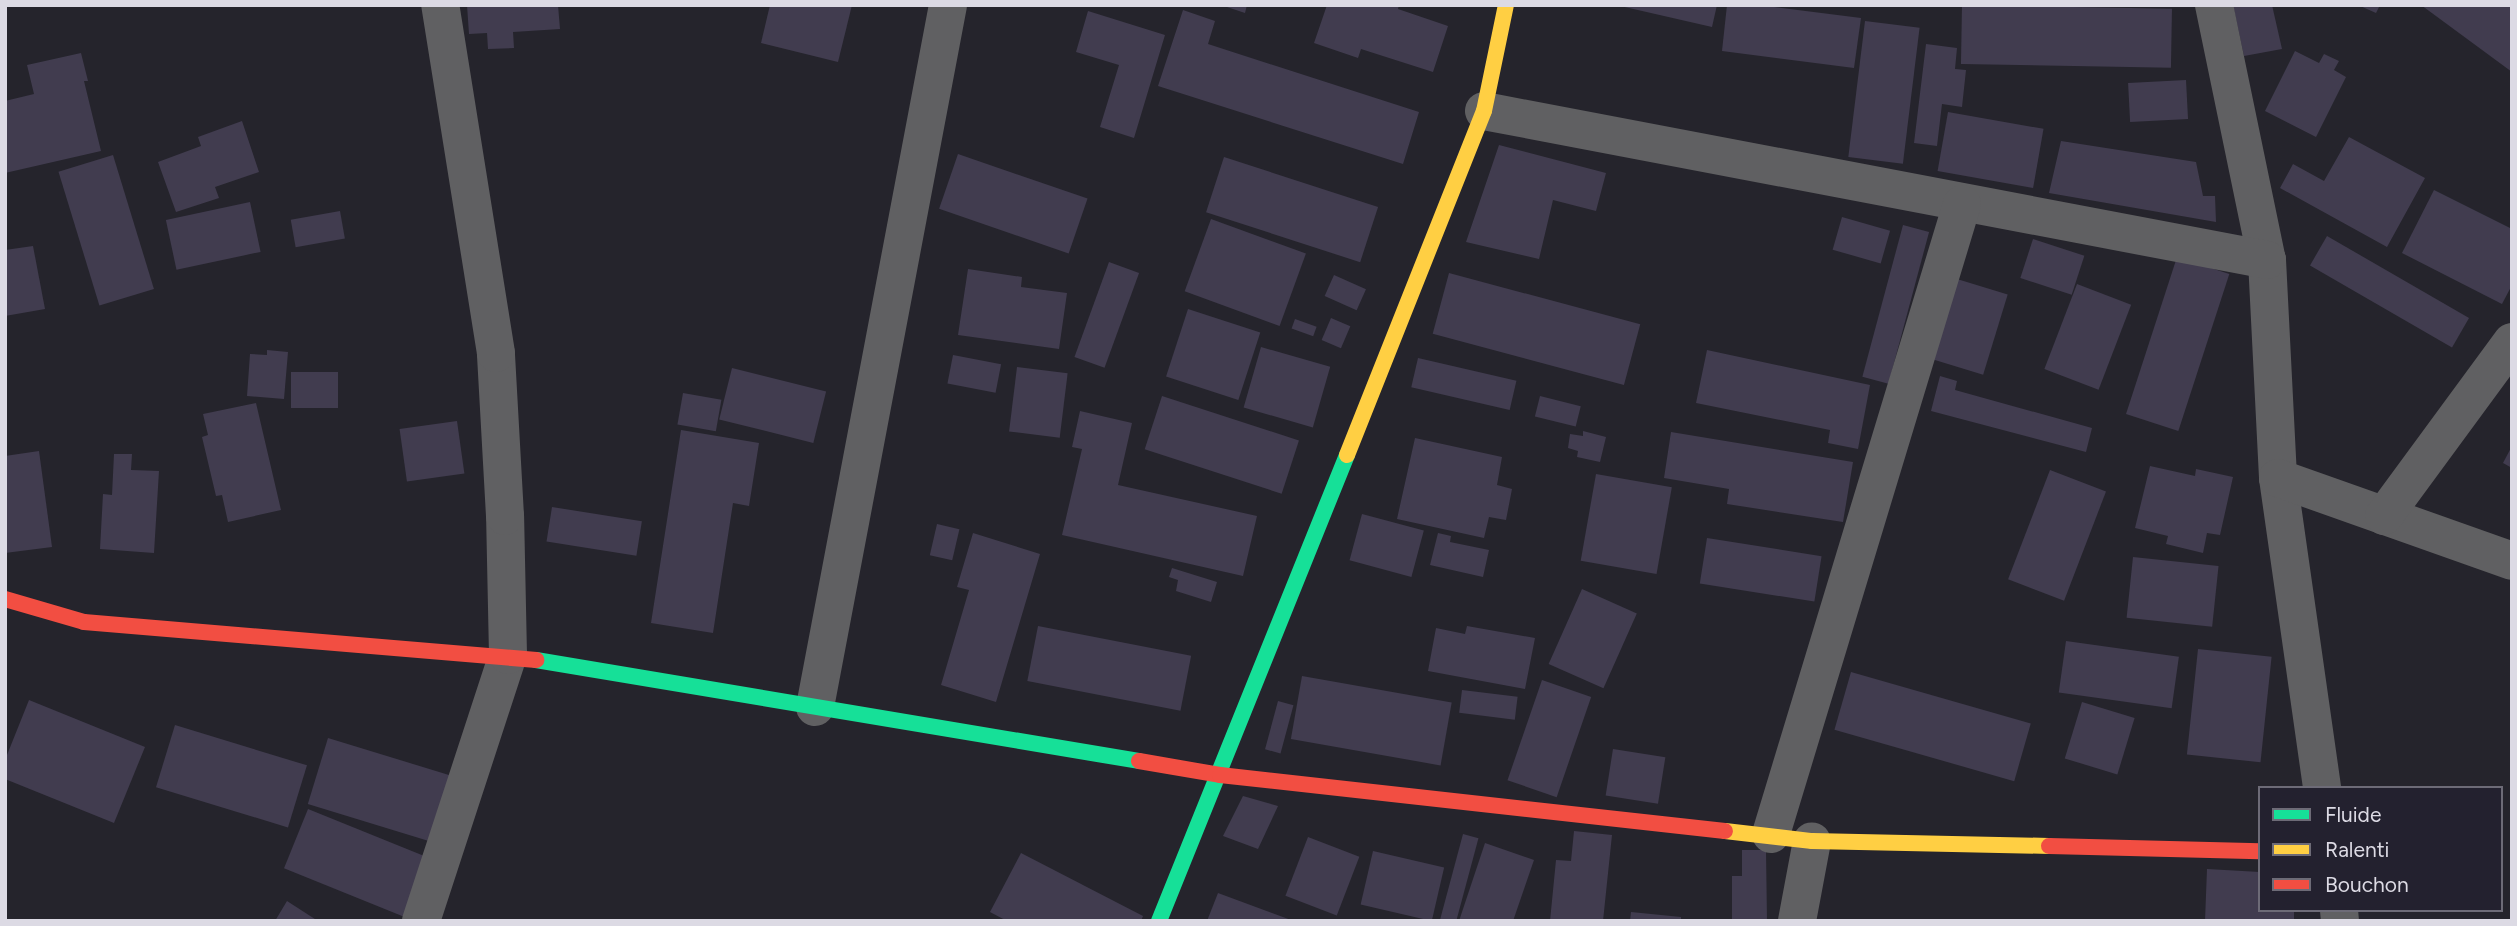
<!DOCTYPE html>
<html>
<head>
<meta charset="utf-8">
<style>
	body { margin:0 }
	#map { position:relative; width:2517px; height:926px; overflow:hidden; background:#25242c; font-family:Figtree,sans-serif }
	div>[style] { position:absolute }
	.building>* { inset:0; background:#413c4f; transform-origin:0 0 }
	.street>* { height:38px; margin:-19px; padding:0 19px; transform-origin:19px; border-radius:19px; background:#606062 }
	.fast>* { height:16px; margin:-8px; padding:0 8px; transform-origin:8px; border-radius:8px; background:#16e098 }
	.slow>* { height:16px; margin:-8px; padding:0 8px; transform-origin:8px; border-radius:8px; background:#ffcf43 }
	.jam>* { height:16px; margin:-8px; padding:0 8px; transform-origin:8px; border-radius:8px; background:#f24e42 }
	span { translate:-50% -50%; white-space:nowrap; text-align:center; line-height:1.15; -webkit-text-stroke:5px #23212f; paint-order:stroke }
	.frame { position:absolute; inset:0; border:7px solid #dcdae4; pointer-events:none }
	.legend { position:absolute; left:2258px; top:786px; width:245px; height:126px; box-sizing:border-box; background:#23212f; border:2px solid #6d6b77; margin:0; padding:9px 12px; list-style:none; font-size:21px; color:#dcdae4 }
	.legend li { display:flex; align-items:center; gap:14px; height:35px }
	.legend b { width:35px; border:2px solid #6d6b77 }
</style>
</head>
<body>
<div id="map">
	<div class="building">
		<i style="clip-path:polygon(467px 5px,558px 5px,560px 29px,513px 32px,514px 48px,488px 49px,487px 33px,469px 34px)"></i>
		<i style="clip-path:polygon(770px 5px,852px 5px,838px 62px,761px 43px)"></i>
		<i style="clip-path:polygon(1221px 5px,1247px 5px,1245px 13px)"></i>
		<i style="clip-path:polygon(1327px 5px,1399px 5px,1398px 9px,1448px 26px,1433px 72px,1361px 49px,1358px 58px,1314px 43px)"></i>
		<i style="clip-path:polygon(1616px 5px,1717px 5px,1712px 27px)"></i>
		<i style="clip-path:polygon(1727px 5px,1759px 5px,1861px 18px,1854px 68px,1722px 51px)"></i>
		<i style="left:1962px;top:5px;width:210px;height:59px;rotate:1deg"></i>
		<i style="clip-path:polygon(2233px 5px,2272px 5px,2282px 49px,2244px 56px)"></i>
		<i style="clip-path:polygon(2358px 5px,2380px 5px,2376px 13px)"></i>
		<i style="clip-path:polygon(2421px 5px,2512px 5px,2512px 72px)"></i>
		<i style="clip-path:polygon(1183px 10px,1215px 21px,1208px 44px,1419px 112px,1403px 164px,1158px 86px)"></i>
		<i style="clip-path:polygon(1088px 11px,1165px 35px,1134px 138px,1100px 127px,1119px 65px,1076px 52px)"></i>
		<i style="left:1865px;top:21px;width:55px;height:137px;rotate:7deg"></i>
		<i style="clip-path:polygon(1926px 44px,1957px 48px,1955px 69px,1966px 70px,1962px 107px,1942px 104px,1937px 146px,1914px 143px)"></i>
		<i style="clip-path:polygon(2295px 51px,2319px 63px,2324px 54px,2339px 61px,2334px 70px,2346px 77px,2316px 137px,2265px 111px)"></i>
		<i style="clip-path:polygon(81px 53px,88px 81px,84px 81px,101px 151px,5px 173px,5px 101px,34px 94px,27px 65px)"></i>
		<i style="left:2186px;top:80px;width:39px;height:58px;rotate:87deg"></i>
		<i style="left:1948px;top:112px;width:97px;height:60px;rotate:10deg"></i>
		<i style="clip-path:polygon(242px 121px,259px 172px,215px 187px,219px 198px,176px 212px,158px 162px,201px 146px,198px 137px)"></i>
		<i style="clip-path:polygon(2349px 137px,2425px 178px,2387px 247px,2280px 188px,2293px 164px,2324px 181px)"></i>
		<i style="clip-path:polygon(2061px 141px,2196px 162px,2203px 196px,2215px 196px,2216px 222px,2049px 193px)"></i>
		<i style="clip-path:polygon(1499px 145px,1606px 173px,1596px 211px,1553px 200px,1539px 259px,1466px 242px)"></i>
		<i style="left:958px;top:154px;width:137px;height:58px;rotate:19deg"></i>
		<i style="left:113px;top:155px;width:140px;height:57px;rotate:73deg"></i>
		<i style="left:1224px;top:157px;width:162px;height:58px;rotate:18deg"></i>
		<i style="clip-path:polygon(2434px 190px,2512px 229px,2512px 285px,2502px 304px,2402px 253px)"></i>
		<i style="left:250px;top:202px;width:51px;height:86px;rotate:78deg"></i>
		<i style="left:340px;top:211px;width:28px;height:50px;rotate:80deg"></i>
		<i style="left:1842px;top:217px;width:50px;height:34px;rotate:16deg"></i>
		<i style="left:1211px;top:219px;width:101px;height:77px;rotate:20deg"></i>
		<i style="left:1903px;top:225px;width:27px;height:157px;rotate:15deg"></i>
		<i style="left:2327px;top:236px;width:164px;height:34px;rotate:30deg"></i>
		<i style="left:2033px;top:239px;width:54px;height:41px;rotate:18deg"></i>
		<i style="clip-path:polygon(33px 246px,45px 309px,5px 316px,5px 250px)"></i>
		<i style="left:2177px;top:257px;width:55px;height:165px;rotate:18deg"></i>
		<i style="left:1109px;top:262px;width:32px;height:101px;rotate:20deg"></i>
		<i style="clip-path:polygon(968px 269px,1022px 277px,1021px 287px,1067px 293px,1059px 349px,958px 335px)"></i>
		<i style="left:1449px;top:273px;width:198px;height:63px;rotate:15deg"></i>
		<i style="left:1334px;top:275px;width:35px;height:23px;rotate:24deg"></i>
		<i style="left:1957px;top:279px;width:53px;height:84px;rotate:17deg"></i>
		<i style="left:2077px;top:284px;width:58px;height:91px;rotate:21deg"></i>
		<i style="left:1188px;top:309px;width:76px;height:71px;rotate:18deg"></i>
		<i style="left:1331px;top:318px;width:21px;height:24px;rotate:23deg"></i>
		<i style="left:1295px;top:319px;width:23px;height:10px;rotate:20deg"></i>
		<i style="left:1261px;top:347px;width:72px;height:63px;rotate:16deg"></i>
		<i style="clip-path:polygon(267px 350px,288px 352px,284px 399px,247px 396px,250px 354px,267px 355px)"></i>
		<i style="clip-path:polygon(1707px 350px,1870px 385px,1858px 449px,1828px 443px,1830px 430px,1696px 403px)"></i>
		<i style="left:953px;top:355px;width:49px;height:29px;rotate:11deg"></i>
		<i style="left:1418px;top:358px;width:101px;height:30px;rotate:13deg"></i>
		<i style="left:1017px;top:367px;width:51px;height:65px;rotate:7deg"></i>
		<i style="left:732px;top:368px;width:97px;height:53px;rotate:14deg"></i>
		<i style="left:291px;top:372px;width:47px;height:36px"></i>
		<i style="clip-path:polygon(1940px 376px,1957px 381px,1955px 390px,2092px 428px,2086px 452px,1931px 411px)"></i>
		<i style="left:683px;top:393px;width:39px;height:32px;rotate:10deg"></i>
		<i style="left:1162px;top:396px;width:144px;height:56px;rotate:18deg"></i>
		<i style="left:1540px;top:396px;width:42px;height:21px;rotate:14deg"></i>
		<i style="clip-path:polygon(256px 403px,281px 510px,228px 522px,222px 495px,216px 496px,202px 437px,208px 435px,203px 414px)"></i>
		<i style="clip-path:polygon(1080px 411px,1132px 423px,1118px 485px,1257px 516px,1243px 576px,1062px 535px,1082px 449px,1072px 447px)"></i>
		<i style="left:457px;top:421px;width:53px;height:58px;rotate:82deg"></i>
		<i style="clip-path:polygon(681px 430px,759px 443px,749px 506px,733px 503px,713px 633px,651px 623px)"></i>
		<i style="clip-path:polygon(1583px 431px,1606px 437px,1600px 462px,1577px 457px,1578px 451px,1568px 448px,1570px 434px,1583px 436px)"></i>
		<i style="clip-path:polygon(1671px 432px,1853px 462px,1843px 522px,1727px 504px,1729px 489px,1664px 478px)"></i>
		<i style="clip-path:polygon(1415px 438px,1502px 457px,1497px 485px,1512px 489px,1506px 520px,1489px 517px,1484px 538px,1397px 519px)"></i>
		<i style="clip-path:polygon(2512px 446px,2512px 468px,2503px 463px)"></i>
		<i style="clip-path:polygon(39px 451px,52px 547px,5px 553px,5px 456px)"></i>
		<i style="clip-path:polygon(114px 454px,132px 454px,131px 470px,159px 471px,154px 553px,100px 549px,103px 494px,112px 495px)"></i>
		<i style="clip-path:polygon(2150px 466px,2195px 476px,2196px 469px,2233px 477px,2220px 535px,2207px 533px,2203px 553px,2166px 544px,2168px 536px,2135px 528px)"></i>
		<i style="left:2050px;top:470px;width:60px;height:117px;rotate:21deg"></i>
		<i style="left:1596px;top:474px;width:77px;height:88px;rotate:10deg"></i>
		<i style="left:552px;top:507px;width:91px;height:35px;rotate:9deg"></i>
		<i style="left:1362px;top:514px;width:64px;height:48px;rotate:15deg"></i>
		<i style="left:937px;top:524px;width:23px;height:32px;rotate:13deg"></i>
		<i style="clip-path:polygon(973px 533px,1040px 554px,996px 702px,941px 685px,969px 590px,957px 587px)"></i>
		<i style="clip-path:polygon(1438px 533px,1451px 536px,1450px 542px,1489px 550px,1483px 577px,1430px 565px)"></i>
		<i style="left:1707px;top:538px;width:116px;height:46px;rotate:9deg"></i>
		<i style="left:2133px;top:557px;width:86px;height:61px;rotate:6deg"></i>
		<i style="clip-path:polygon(1172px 568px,1217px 582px,1211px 602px,1176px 591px,1178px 580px,1169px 577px)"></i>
		<i style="left:1582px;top:589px;width:60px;height:82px;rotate:24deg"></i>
		<i style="left:1038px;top:626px;width:156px;height:56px;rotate:11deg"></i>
		<i style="clip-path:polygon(1467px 626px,1535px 638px,1525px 689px,1428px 671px,1436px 628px,1465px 634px)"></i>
		<i style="left:2066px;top:641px;width:114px;height:52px;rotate:8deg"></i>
		<i style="left:2198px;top:649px;width:74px;height:106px;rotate:6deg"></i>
		<i style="left:1851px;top:672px;width:187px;height:60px;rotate:16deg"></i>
		<i style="left:1302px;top:676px;width:152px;height:64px;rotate:10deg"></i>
		<i style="left:1542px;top:680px;width:52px;height:106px;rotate:19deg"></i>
		<i style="left:1462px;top:690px;width:56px;height:23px;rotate:7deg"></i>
		<i style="clip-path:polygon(29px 700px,145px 747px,114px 823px,5px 779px,5px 760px)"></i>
		<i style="left:1278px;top:701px;width:16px;height:50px;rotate:15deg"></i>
		<i style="left:2082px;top:702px;width:55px;height:59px;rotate:17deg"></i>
		<i style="left:175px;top:725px;width:138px;height:65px;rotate:17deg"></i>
		<i style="left:328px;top:738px;width:129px;height:69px;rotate:17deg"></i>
		<i style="left:1613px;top:749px;width:53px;height:47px;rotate:9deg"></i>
		<i style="clip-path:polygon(1243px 796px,1278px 806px,1258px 849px,1223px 836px)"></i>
		<i style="left:308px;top:809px;width:134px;height:64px;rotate:22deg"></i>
		<i style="clip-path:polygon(1574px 831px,1612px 835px,1603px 921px,1550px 921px,1556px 860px,1571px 861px)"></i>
		<i style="left:1463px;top:834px;width:16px;height:91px;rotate:15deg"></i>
		<i style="left:1308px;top:837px;width:55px;height:63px;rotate:21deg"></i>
		<i style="clip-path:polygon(1485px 843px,1534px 860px,1513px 921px,1459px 921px)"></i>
		<i style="clip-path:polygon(1742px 850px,1766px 850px,1767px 921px,1732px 921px,1732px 876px,1742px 876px)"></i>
		<i style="left:1373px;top:851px;width:73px;height:55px;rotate:13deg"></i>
		<i style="clip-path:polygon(1021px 853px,1143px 916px,1141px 921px,1007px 921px,990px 912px)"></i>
		<i style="clip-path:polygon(2207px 869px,2260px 872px,2260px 910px,2294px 910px,2294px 921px,2205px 921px)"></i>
		<i style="clip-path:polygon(1218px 893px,1291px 920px,1291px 921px,1207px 921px)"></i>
		<i style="clip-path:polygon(287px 901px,318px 921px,275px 921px)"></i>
		<i style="clip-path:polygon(1631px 912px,1681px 917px,1681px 921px,1630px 921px)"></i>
	</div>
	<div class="street">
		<i style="left:2214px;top:5px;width:260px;rotate:78.3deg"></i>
		<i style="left:2267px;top:260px;width:218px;rotate:87.1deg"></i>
		<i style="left:2278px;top:478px;width:313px;rotate:81.9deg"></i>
		<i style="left:1484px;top:111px;width:797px;rotate:10.77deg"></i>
		<i style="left:2278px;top:478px;width:248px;rotate:19.5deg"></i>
		<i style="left:2384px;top:516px;width:216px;rotate:-53.7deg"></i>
		<i style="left:815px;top:707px;width:714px;rotate:-79.27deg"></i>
		<i style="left:1771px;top:834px;width:658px;rotate:-73.13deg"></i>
		<i style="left:2339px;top:910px;width:11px;rotate:85deg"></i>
		<i style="left:421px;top:921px;width:280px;rotate:-71.9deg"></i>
		<i style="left:508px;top:655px;width:139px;rotate:-91.2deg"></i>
		<i style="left:505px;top:516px;width:163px;rotate:-93.2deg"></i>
		<i style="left:496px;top:353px;width:352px;rotate:-99.1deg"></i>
		<i style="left:1797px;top:921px;width:81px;rotate:-79.4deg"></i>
	</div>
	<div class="fast">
		<i style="left:536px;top:660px;width:611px;rotate:9.51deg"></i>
		<i style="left:1159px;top:921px;width:502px;rotate:-68.03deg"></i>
	</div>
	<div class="slow">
		<i style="left:1347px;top:455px;width:370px;rotate:-68.3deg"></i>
		<i style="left:1484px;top:111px;width:108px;rotate:-78.3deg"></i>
		<i style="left:1725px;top:831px;width:88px;rotate:6.6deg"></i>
		<i style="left:1812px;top:841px;width:237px;rotate:1.2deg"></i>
	</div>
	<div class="jam">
		<i style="left:5px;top:599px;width:82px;rotate:16.2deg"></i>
		<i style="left:84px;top:622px;width:454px;rotate:4.8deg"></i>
		<i style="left:1139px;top:761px;width:82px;rotate:9.8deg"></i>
		<i style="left:1220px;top:775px;width:508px;rotate:6.33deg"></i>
		<i style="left:2049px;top:846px;width:211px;rotate:1.4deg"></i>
	</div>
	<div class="frame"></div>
	<ul class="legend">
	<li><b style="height:9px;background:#16e098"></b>Fluide</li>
	<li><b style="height:9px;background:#ffcf43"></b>Ralenti</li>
	<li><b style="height:9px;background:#f24e42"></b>Bouchon</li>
	</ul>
</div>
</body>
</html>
